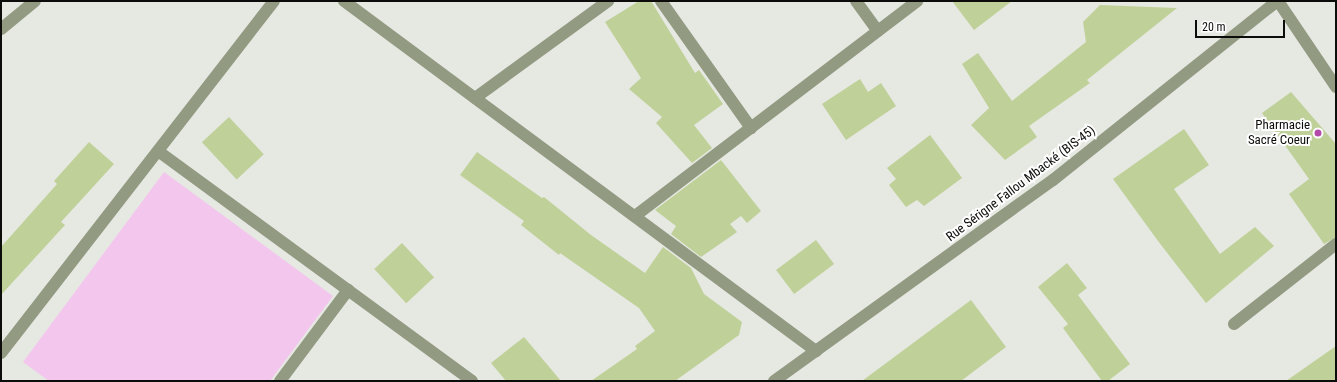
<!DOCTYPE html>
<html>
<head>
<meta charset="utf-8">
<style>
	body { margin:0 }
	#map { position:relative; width:1337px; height:382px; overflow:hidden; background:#e6e8e2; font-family:"Roboto Condensed",sans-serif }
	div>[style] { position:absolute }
	.green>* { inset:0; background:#f3c6ed }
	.building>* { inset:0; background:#bfd198; transform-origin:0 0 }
	.minor>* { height:12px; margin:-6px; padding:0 6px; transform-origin:6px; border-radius:6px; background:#929a82 }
	.dots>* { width:11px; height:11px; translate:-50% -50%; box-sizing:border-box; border:2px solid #fff; border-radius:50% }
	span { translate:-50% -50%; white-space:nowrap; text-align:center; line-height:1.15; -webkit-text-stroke:4px #fff; paint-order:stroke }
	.poi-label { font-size:13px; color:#0c0d0b }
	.right { translate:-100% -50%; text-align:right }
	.street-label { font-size:13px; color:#0c0d0b }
	.frame { position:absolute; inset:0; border:2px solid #0c0d0b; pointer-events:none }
	.scale { position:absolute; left:1195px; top:20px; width:90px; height:18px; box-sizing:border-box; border:2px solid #0c0d0b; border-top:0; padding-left:5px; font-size:12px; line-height:14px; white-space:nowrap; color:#0c0d0b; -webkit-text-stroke:3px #fff; paint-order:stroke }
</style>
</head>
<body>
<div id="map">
	<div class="green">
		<i style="clip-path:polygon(164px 172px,333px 296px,270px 381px,49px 381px,23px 362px)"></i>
	</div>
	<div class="building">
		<i style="clip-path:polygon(639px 1px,651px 1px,695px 73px,699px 70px,723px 104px,694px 125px,712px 148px,692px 163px,656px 123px,662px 117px,629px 89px,641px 78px,605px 22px)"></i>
		<i style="clip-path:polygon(952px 1px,1012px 1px,974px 30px)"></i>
		<i style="clip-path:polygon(1100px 5px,1177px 8px,1087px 80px,1090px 83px,1029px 126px,1037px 137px,1005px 160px,971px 125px,989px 108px,962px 64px,978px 53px,1012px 101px,1086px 42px,1083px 22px)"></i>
		<i style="clip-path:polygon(860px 79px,868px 92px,881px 83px,896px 106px,846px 140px,822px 104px)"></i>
		<i style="clip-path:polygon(1291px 92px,1336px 144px,1336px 237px,1324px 244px,1289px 194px,1309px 179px,1262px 113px)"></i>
		<i style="left:229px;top:117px;width:51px;height:37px;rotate:47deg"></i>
		<i style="clip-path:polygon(1184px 129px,1209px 165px,1174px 189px,1220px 254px,1255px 227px,1274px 246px,1206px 303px,1158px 241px,1113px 179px)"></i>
		<i style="clip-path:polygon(930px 135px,962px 178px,924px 206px,917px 200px,906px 207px,889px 185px,896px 179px,887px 168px)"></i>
		<i style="clip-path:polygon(89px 142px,114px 164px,61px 222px,65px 225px,1px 295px,1px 247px,57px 184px,54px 181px)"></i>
		<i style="clip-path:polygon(477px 152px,542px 198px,544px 197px,591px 235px,645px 273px,663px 247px,691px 268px,704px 294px,742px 322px,739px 335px,675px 381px,591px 381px,637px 349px,635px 346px,655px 331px,639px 308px,560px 253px,559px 255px,521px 225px,524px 221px,460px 175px)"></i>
		<i style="clip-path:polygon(721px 160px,761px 211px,747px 223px,741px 216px,730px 224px,737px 232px,701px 257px,671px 234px,676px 226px,655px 210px)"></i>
		<i style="left:816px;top:240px;width:30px;height:50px;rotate:53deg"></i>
		<i style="left:402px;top:243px;width:47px;height:38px;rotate:47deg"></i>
		<i style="clip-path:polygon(1067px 263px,1087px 288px,1078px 295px,1130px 364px,1108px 381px,1102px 381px,1063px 328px,1068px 324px,1038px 287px)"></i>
		<i style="clip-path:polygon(971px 300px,1006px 347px,961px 381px,862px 381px)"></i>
		<i style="clip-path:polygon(524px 337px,561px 381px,506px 381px,491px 363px)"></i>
		<i style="clip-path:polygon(1336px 346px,1336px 381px,1286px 381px)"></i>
	</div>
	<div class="minor">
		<i style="left:344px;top:1px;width:588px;rotate:36.56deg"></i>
		<i style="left:661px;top:1px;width:156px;rotate:54.7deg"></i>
		<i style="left:856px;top:1px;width:37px;rotate:54deg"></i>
		<i style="left:1278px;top:1px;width:104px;rotate:56deg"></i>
		<i style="left:1px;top:29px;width:44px;rotate:-39.5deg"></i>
		<i style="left:475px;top:98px;width:165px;rotate:-36.1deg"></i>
		<i style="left:158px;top:151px;width:389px;rotate:36.2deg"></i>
		<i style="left:635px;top:216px;width:355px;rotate:-37.3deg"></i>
		<i style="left:1234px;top:324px;width:130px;rotate:-38.1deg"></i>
		<i style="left:1px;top:353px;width:445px;rotate:-52.2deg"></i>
		<i style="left:280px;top:381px;width:114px;rotate:-53.2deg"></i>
		<i style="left:774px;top:381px;width:344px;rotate:-35.8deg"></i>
		<i style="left:1053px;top:180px;width:287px;rotate:-38.6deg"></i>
	</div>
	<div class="dots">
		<i style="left:1318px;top:133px;background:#b34aac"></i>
	</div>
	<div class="poi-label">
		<span class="right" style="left:1310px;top:133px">Pharmacie<br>Sacré Coeur</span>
	</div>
	<div class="street-label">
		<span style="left:1021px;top:184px;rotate:-37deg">Rue Sérigne Fallou Mbacké (BIS-45)</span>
	</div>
	<div class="frame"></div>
	<div class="scale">20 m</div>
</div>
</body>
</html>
